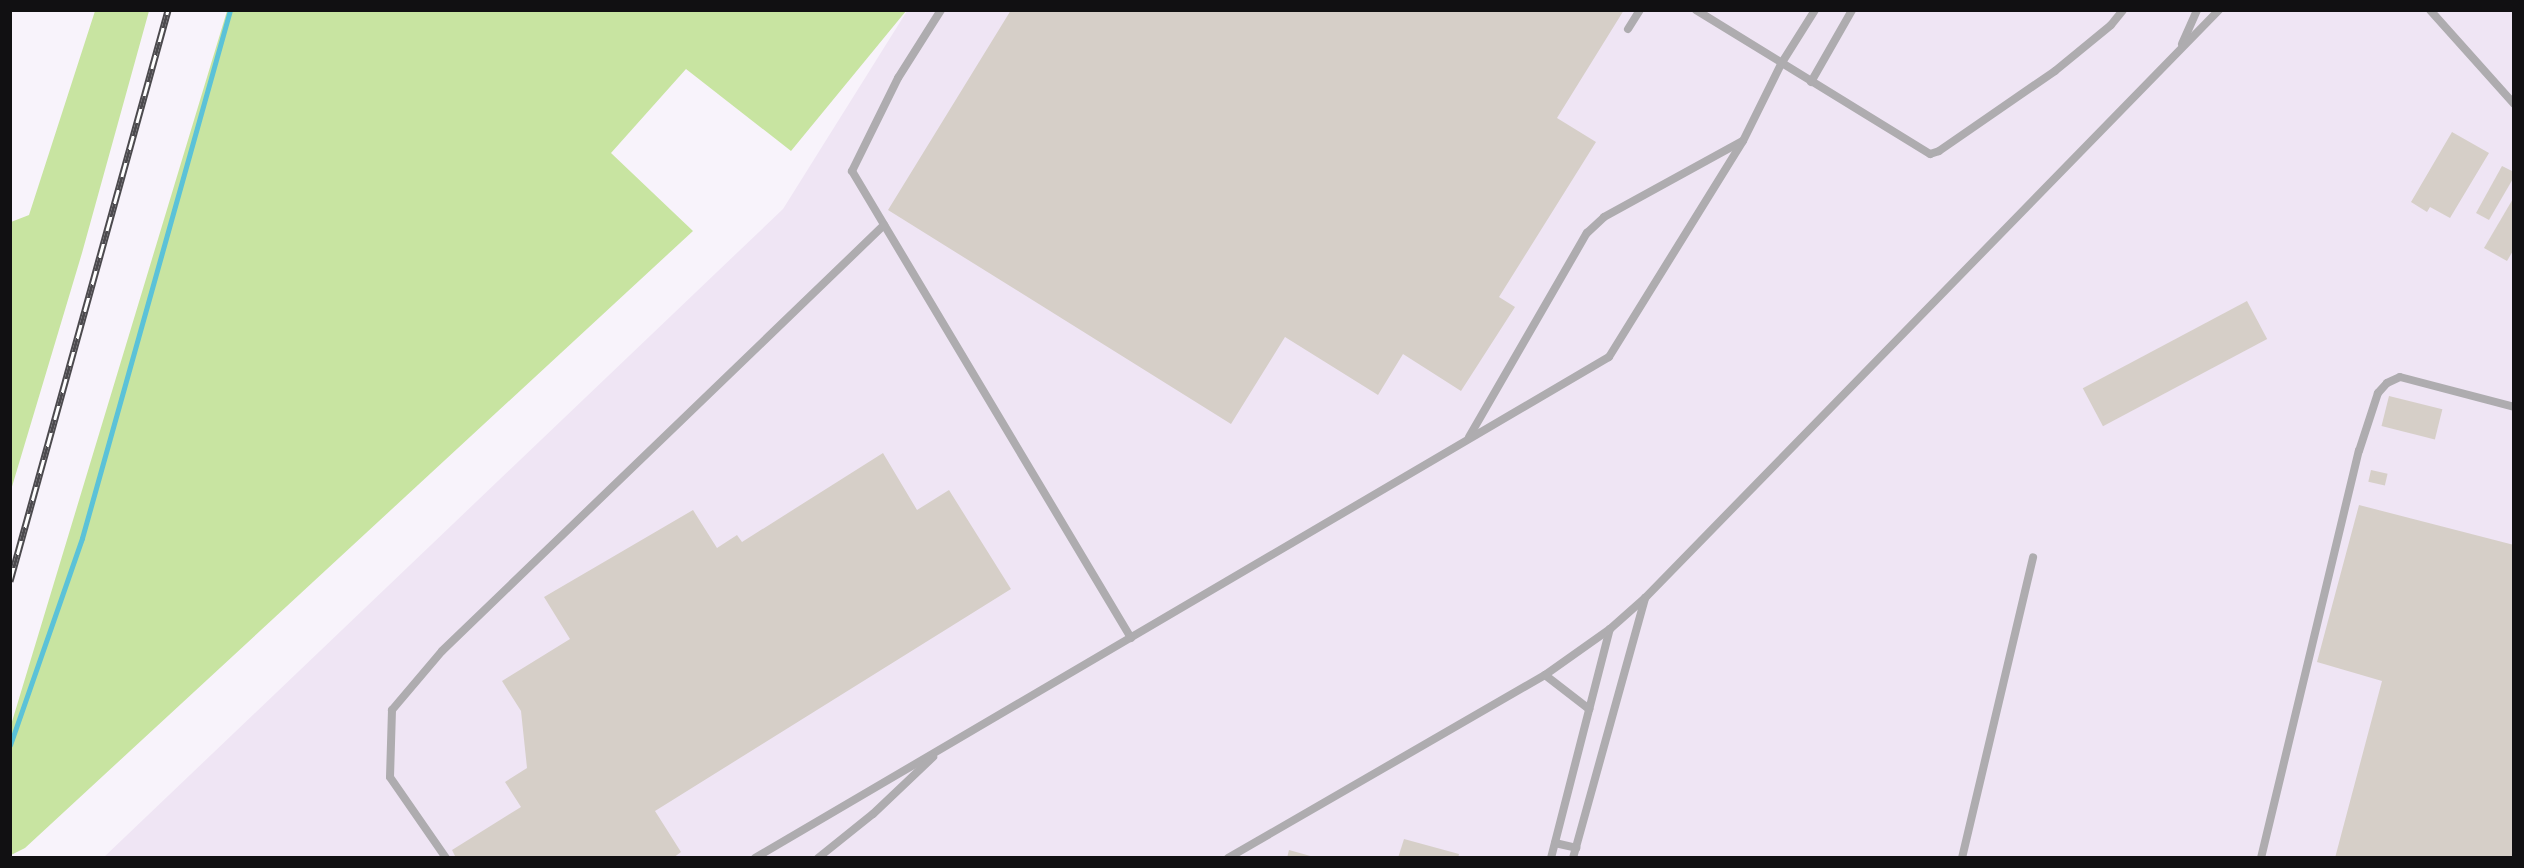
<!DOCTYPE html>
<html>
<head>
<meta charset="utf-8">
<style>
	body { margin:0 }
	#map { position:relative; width:2524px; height:868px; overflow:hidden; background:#f8f3fb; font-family:Mulish,sans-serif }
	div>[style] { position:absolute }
	.built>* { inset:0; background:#efe5f4 }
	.green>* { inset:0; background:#c8e4a1 }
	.stream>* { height:5px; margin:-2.5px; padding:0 2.5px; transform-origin:2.5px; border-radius:2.5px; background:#5bc2d8 }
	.building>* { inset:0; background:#d6cfc8; transform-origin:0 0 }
	.service>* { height:8px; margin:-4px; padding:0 4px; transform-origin:4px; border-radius:4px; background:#aeacaf }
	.rail>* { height:7px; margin-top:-3.5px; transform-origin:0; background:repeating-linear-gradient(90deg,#fff 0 14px,#4c4a4e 0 28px); box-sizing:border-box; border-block:2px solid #4c4a4e }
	span { translate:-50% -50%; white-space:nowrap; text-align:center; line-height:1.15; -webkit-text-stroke:4.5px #fff; paint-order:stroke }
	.frame { position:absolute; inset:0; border:12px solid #111012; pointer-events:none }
</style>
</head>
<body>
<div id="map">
	<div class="built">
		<i style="clip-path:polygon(907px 11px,2513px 11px,2513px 857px,103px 858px,783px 209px)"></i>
	</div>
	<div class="green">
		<i style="clip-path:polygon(95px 11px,149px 11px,82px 253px,11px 490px,11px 222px,29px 215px)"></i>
		<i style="clip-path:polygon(227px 11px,906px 11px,791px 151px,686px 69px,611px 153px,693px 231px,25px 848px,11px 855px,11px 725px)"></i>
	</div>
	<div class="stream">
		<i style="left:10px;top:745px;width:219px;rotate:-70.8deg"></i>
		<i style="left:82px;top:538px;width:548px;rotate:-74.34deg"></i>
	</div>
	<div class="building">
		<i style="clip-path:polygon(1011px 10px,1624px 10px,1557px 118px,1596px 142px,1499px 297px,1515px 307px,1461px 391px,1403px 354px,1378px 395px,1285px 337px,1231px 424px,888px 210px)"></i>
		<i style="clip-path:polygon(2452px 132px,2489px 153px,2450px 218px,2430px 207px,2427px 212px,2411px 202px)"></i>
		<i style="clip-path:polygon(2502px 166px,2514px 172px,2514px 177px,2489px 220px,2476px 213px)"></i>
		<i style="clip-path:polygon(2514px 197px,2514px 249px,2507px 261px,2484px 248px)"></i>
		<i style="left:2247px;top:301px;width:43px;height:186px;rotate:62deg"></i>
		<i style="left:2389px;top:396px;width:55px;height:31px;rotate:14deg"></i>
		<i style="clip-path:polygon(883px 453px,917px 510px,949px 490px,1011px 589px,655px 811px,681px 852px,673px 858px,456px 858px,452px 850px,521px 807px,505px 782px,527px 768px,521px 711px,502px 681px,570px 639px,544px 597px,693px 510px,717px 548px,737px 535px,742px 542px)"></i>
		<i style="left:2371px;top:470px;width:17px;height:12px;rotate:13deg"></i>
		<i style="clip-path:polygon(2359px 505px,2514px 545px,2514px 858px,2335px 858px,2382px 681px,2317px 662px)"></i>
		<i style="clip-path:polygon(1404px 839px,1459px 854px,1458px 858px,1398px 858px)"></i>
		<i style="clip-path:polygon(1289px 850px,1314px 857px,1314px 858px,1287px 858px)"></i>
	</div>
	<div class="service">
		<i style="left:941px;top:10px;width:80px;rotate:122.3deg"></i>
		<i style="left:898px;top:78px;width:104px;rotate:116.3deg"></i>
		<i style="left:852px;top:171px;width:544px;rotate:59.14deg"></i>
		<i style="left:1696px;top:10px;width:275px;rotate:31.6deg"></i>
		<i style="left:1930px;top:154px;width:9px;rotate:-18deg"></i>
		<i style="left:1939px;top:151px;width:141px;rotate:-34.6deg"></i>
		<i style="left:2055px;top:71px;width:72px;rotate:-39.4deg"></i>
		<i style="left:2111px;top:25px;width:19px;rotate:-51deg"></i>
		<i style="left:2430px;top:10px;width:126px;rotate:48.2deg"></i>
		<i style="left:1628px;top:29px;width:22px;rotate:-58deg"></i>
		<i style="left:2182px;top:44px;width:37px;rotate:-66deg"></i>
		<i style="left:1811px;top:82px;width:83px;rotate:-60.3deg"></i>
		<i style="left:1469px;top:437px;width:236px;rotate:-60deg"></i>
		<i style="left:1587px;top:233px;width:23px;rotate:-43deg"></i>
		<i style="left:1604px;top:217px;width:158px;rotate:-28.8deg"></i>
		<i style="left:1545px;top:675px;width:56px;rotate:37.7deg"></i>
		<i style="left:1555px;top:843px;width:22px;rotate:13deg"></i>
		<i style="left:446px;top:858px;width:98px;rotate:-124.7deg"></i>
		<i style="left:390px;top:777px;width:67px;rotate:-88.3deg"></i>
		<i style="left:392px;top:710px;width:77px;rotate:-49.7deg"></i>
		<i style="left:442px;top:651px;width:614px;rotate:-43.94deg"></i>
		<i style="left:755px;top:858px;width:990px;rotate:-30.4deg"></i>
		<i style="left:1609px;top:357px;width:254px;rotate:-58.2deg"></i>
		<i style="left:1743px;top:141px;width:86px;rotate:-63.7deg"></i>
		<i style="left:1781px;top:64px;width:64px;rotate:-57.8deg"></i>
		<i style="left:818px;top:858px;width:70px;rotate:-38.7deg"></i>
		<i style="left:873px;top:814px;width:83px;rotate:-43.5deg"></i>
		<i style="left:1228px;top:858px;width:366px;rotate:-30deg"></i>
		<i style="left:1545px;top:675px;width:80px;rotate:-35.3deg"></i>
		<i style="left:1610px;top:629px;width:47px;rotate:-41.5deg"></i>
		<i style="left:1645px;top:598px;width:822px;rotate:-45.69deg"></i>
		<i style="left:1551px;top:858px;width:236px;rotate:-75.6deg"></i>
		<i style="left:1573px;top:858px;width:270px;rotate:-74.5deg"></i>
		<i style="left:1962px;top:858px;width:309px;rotate:-76.7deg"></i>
		<i style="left:2261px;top:858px;width:419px;rotate:-76.5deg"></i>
		<i style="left:2359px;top:451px;width:61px;rotate:-71.9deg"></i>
		<i style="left:2378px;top:393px;width:13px;rotate:-48deg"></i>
		<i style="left:2387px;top:383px;width:14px;rotate:-25deg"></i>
		<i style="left:2400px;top:377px;width:118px;rotate:14.7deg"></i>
	</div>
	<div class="rail">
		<i style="left:10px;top:581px;width:592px;rotate:-74.53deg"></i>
	</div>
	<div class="frame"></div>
</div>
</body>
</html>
